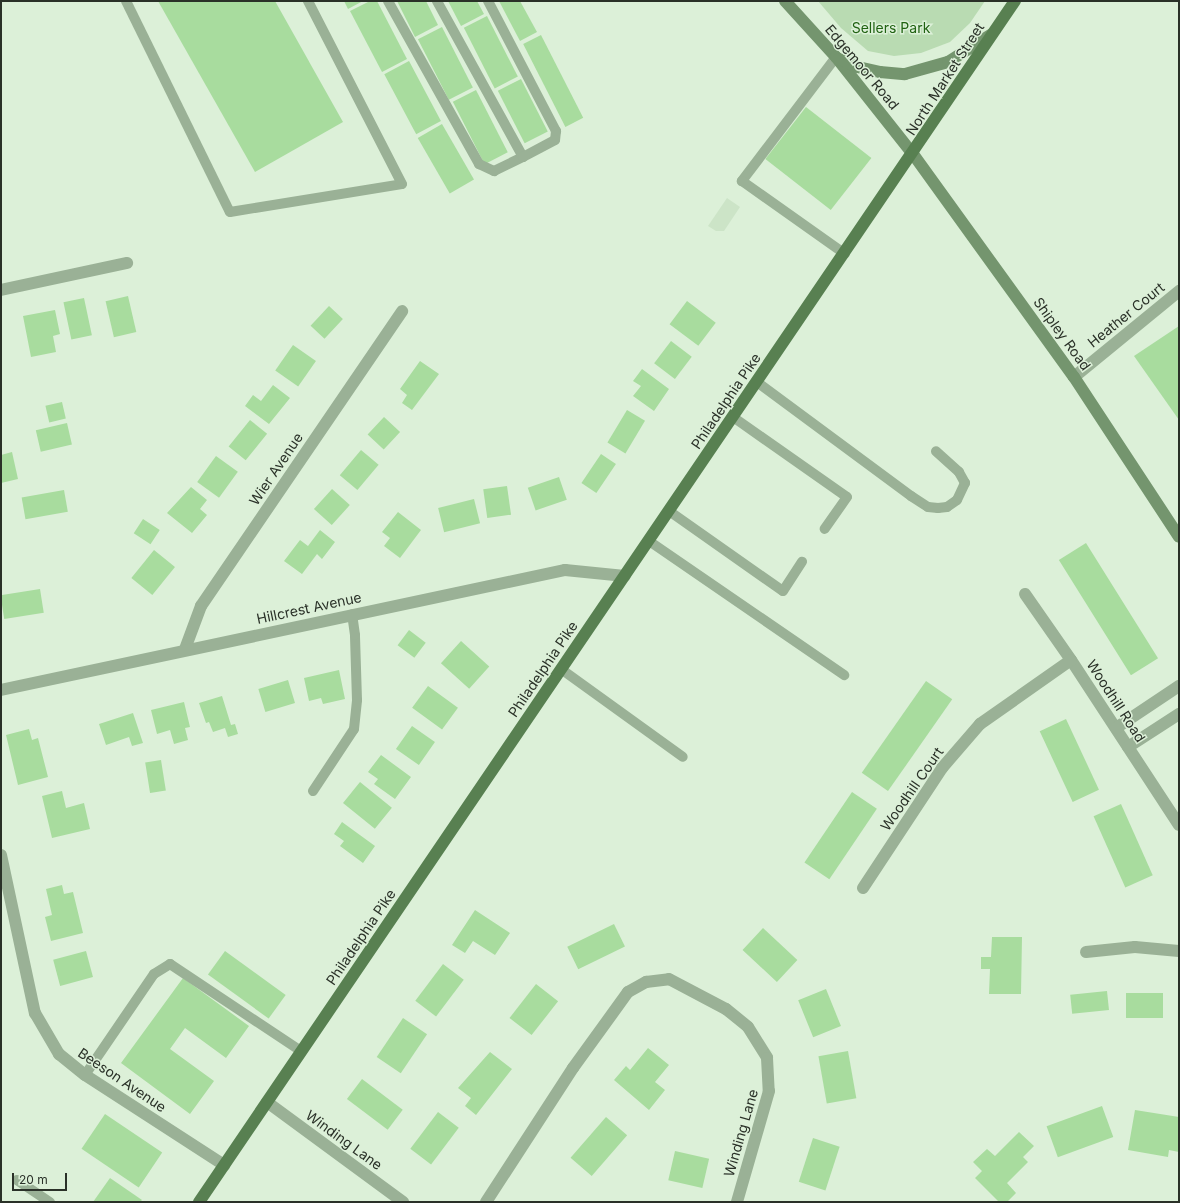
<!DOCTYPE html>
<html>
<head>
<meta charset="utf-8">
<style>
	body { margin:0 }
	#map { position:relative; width:1180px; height:1203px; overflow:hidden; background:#dcf0d8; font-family:Inter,sans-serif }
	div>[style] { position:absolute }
	.built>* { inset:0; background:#cce4c7 }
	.green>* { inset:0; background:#b9dbb2 }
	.building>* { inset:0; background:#a8dc9e; transform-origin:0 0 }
	.service>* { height:10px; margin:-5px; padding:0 5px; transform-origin:5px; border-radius:5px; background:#9ab196 }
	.minor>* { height:12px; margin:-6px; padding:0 6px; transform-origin:6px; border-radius:6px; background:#9ab196 }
	.tertiary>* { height:12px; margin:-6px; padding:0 6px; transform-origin:6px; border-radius:6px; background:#9ab196 }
	.secondary>* { height:12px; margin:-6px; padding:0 6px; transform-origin:6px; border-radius:6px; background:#74956e }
	.primary>* { height:12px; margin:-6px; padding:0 6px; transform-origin:6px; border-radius:6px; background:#588051 }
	span { translate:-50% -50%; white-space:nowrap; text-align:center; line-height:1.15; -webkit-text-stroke:3px #dcf0d8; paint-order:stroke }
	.park-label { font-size:14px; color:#206212 }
	.street-label { font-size:14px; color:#2a3128 }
	.frame { position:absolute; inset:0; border:2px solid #2a3128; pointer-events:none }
	.scale { position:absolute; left:12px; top:1173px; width:55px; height:18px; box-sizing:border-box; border:2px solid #2a3128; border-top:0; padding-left:5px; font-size:12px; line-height:14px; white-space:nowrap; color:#2a3128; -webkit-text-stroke:3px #dcf0d8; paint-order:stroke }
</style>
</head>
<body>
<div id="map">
	<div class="built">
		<i style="clip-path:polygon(727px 198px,740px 207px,724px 231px,716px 231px,708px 226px)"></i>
	</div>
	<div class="green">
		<i style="clip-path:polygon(818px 1px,985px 1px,970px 23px,950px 42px,921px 53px,894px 56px,868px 51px,841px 28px)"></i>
	</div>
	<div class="building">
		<i style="clip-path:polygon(158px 1px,275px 1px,343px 122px,255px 172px)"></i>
		<i style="clip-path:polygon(344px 1px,363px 1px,348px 9px)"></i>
		<i style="clip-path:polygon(370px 1px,377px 1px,407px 59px,382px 72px,350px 11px)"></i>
		<i style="clip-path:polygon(397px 1px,426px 1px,438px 25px,415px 37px)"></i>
		<i style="clip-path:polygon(448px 1px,477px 1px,484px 14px,461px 26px)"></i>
		<i style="clip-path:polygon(499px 1px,520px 1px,537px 32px,520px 41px)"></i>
		<i style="left:487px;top:16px;width:68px;height:26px;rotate:63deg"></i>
		<i style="left:442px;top:27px;width:68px;height:27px;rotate:63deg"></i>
		<i style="left:541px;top:35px;width:93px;height:20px;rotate:63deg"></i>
		<i style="left:409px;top:61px;width:68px;height:28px;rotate:62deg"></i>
		<i style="left:521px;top:79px;width:59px;height:26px;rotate:63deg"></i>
		<i style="left:476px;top:90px;width:70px;height:26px;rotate:63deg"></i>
		<i style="left:806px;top:107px;width:83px;height:66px;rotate:38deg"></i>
		<i style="left:442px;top:124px;width:64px;height:28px;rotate:60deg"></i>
		<i style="left:128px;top:296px;width:37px;height:23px;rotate:77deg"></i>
		<i style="left:84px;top:298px;width:38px;height:21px;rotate:78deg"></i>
		<i style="left:687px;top:301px;width:36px;height:29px;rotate:37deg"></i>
		<i style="left:329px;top:306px;width:19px;height:27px;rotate:43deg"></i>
		<i style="clip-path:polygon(55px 310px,60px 334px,53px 336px,56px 352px,31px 357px,23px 316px)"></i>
		<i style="clip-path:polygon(1179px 326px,1179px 420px,1134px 356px)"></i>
		<i style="left:671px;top:341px;width:26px;height:28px;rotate:37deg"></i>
		<i style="left:293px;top:345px;width:28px;height:31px;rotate:35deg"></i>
		<i style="clip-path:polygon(420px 361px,439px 374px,412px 410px,402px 403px,407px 395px,400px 389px)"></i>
		<i style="clip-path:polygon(642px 369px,669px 389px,654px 411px,633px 396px,641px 386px,633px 381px)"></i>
		<i style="clip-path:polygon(273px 385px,290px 398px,269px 424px,245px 406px,253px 395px,261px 401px)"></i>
		<i style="left:62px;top:402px;width:17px;height:17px;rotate:77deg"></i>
		<i style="left:627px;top:410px;width:21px;height:38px;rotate:31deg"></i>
		<i style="left:384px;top:417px;width:22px;height:24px;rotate:43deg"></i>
		<i style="left:250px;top:420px;width:22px;height:34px;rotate:39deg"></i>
		<i style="left:67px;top:423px;width:22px;height:32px;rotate:77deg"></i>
		<i style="left:361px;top:450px;width:23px;height:33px;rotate:40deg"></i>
		<i style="clip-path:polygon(12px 452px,18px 479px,1px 483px,1px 455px)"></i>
		<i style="left:601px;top:454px;width:18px;height:35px;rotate:34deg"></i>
		<i style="left:216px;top:456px;width:27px;height:32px;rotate:36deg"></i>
		<i style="left:559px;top:477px;width:24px;height:33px;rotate:71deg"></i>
		<i style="left:507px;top:486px;width:29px;height:24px;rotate:82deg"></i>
		<i style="clip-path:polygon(191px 487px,207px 500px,200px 509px,207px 515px,192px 533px,167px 513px)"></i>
		<i style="left:332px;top:489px;width:24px;height:27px;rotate:42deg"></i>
		<i style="left:64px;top:490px;width:22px;height:43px;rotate:80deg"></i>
		<i style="left:474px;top:499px;width:25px;height:37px;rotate:76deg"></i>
		<i style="clip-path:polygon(398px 512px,421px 530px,400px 558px,384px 546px,390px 538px,382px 532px)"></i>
		<i style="left:143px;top:519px;width:20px;height:17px;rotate:33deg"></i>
		<i style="clip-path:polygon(320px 530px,335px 542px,322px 559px,317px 554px,302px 574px,284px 561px,300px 540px,308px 546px)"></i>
		<i style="left:1086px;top:543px;width:136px;height:32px;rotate:58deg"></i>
		<i style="left:154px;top:550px;width:27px;height:36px;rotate:39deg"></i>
		<i style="left:40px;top:589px;width:24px;height:40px;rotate:81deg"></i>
		<i style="left:409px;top:630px;width:21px;height:19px;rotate:37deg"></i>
		<i style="left:461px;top:641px;width:38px;height:30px;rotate:42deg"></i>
		<i style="clip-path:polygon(339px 670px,345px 699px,323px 704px,321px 698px,309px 701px,304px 678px)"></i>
		<i style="left:288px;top:680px;width:24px;height:31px;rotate:73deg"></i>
		<i style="left:926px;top:681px;width:32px;height:112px;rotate:35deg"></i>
		<i style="left:428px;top:686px;width:37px;height:27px;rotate:36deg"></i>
		<i style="clip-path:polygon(222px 696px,231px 725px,235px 724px,238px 734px,228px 737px,225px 728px,213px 732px,209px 722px,206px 723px,199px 703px)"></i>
		<i style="clip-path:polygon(184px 702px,190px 727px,185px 728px,188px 740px,174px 744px,170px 730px,157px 734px,151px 710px)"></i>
		<i style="clip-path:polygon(133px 713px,143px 743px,132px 746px,129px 737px,106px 745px,99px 724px)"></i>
		<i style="left:1066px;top:719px;width:78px;height:29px;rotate:65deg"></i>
		<i style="left:412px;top:726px;width:28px;height:28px;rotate:35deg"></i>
		<i style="clip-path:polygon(29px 729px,32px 740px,38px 738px,48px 777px,18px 785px,6px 735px)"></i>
		<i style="clip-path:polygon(381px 755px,411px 777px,395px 799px,374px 784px,378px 779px,368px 772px)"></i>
		<i style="left:161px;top:760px;width:31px;height:16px;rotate:81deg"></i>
		<i style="left:360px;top:782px;width:41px;height:27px;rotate:39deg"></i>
		<i style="clip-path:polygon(62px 791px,66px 808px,84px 803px,90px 829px,52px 838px,42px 796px)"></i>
		<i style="left:852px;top:792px;width:30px;height:85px;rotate:34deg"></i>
		<i style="left:1121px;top:804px;width:78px;height:30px;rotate:66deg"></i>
		<i style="clip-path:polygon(342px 822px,375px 846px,363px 863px,340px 846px,344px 841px,334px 834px)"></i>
		<i style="clip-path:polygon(62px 885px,64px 894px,73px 892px,83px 933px,51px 941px,45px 917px,52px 915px,46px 889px)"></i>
		<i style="clip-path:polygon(475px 910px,510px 933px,495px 955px,473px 941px,465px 953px,452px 945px)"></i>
		<i style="left:614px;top:924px;width:25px;height:52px;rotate:64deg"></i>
		<i style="left:763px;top:928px;width:47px;height:30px;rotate:43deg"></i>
		<i style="clip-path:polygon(992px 937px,1022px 937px,1021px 994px,989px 994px,990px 969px,981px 969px,981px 957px,991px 957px)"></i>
		<i style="left:86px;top:951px;width:27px;height:34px;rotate:75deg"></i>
		<i style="left:225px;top:951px;width:75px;height:29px;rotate:36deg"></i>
		<i style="left:443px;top:964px;width:26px;height:46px;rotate:37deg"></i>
		<i style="clip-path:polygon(183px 978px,249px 1026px,226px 1058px,185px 1028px,170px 1049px,214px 1081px,190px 1114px,121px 1063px)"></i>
		<i style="left:536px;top:984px;width:28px;height:43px;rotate:38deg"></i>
		<i style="left:826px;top:989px;width:40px;height:30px;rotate:68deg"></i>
		<i style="left:1107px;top:991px;width:19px;height:37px;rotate:84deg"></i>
		<i style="left:1126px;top:993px;width:37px;height:25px"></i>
		<i style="left:403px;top:1018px;width:29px;height:47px;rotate:34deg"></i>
		<i style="clip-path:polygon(648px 1048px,669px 1065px,655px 1082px,665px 1090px,649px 1110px,614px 1080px,626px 1066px,630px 1070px)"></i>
		<i style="left:848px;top:1051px;width:48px;height:30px;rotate:80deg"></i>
		<i style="clip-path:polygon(490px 1052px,512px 1069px,476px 1115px,465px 1106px,471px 1098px,458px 1088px)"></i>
		<i style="left:362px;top:1079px;width:51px;height:25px;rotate:37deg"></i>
		<i style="left:1102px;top:1106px;width:33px;height:59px;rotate:70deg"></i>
		<i style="clip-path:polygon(1135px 1110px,1179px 1117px,1179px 1152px,1169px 1150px,1168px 1157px,1128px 1150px)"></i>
		<i style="left:438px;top:1112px;width:26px;height:46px;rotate:37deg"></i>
		<i style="left:105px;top:1114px;width:69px;height:42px;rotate:34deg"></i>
		<i style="left:606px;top:1117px;width:28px;height:54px;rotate:41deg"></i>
		<i style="clip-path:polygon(1019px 1132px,1034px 1146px,1023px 1157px,1028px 1162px,1007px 1183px,1016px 1193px,1007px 1202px,999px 1202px,975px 1178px,982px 1171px,973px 1162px,987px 1149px,995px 1156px)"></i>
		<i style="left:813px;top:1138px;width:28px;height:46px;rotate:18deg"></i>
		<i style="left:675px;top:1151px;width:35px;height:30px;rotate:13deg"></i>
		<i style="clip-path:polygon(110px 1178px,142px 1200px,140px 1202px,93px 1202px)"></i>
	</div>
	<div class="service">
		<i style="left:126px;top:1px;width:235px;rotate:63.8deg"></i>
		<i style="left:230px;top:212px;width:174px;rotate:-9.2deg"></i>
		<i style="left:402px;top:184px;width:206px;rotate:-117.2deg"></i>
		<i style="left:388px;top:1px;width:187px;rotate:60.8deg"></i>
		<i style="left:479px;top:164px;width:17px;rotate:25deg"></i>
		<i style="left:494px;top:171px;width:32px;rotate:-26deg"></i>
		<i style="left:523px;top:157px;width:178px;rotate:-118.9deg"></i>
		<i style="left:488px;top:1px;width:147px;rotate:62.4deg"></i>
		<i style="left:556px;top:131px;width:9px;rotate:96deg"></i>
		<i style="left:555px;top:140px;width:36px;rotate:152deg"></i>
		<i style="left:836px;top:57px;width:156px;rotate:127.2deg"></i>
		<i style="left:742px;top:181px;width:126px;rotate:35.3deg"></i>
		<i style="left:757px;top:382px;width:192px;rotate:36.5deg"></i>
		<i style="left:911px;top:496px;width:20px;rotate:33deg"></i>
		<i style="left:928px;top:507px;width:10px;rotate:6deg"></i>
		<i style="left:938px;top:508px;width:9px;rotate:-6deg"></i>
		<i style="left:947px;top:507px;width:12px;rotate:-35deg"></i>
		<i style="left:957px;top:500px;width:19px;rotate:-65deg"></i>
		<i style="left:965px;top:483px;width:13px;rotate:-119deg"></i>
		<i style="left:959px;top:472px;width:31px;rotate:-138deg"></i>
		<i style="left:733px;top:417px;width:139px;rotate:35.1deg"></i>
		<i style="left:847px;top:497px;width:39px;rotate:125deg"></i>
		<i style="left:669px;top:511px;width:139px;rotate:35.1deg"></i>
		<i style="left:783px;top:591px;width:35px;rotate:-57deg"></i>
		<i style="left:649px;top:541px;width:237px;rotate:34.5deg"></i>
		<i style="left:561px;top:669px;width:150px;rotate:35.8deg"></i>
		<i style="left:313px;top:791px;width:74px;rotate:-56.5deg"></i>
		<i style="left:354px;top:729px;width:29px;rotate:-84deg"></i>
		<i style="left:357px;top:700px;width:65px;rotate:-91.8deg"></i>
		<i style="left:355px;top:635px;width:21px;rotate:-98deg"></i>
		<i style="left:85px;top:1075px;width:122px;rotate:-55.7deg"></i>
		<i style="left:154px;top:974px;width:19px;rotate:-32deg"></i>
		<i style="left:170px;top:964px;width:157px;rotate:33.6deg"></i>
		<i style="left:17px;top:1180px;width:40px;rotate:34deg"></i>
	</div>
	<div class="minor">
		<i style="left:1px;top:290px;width:129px;rotate:-12.1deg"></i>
		<i style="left:1074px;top:377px;width:136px;rotate:-39.3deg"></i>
		<i style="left:1025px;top:594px;width:80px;rotate:55.1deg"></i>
		<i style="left:1071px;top:660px;width:197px;rotate:56.8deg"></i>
		<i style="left:185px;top:649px;width:46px;rotate:-69.6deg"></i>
		<i style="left:201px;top:606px;width:357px;rotate:-55.7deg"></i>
		<i style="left:1116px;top:728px;width:76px;rotate:-33.7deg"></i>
		<i style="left:1128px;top:747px;width:61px;rotate:-32.9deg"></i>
		<i style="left:1px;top:855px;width:162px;rotate:77.9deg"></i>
		<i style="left:35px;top:1013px;width:48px;rotate:59.7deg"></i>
		<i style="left:59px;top:1054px;width:33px;rotate:39deg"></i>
		<i style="left:85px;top:1075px;width:166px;rotate:32.9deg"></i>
		<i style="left:863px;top:888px;width:144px;rotate:-56.6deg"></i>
		<i style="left:942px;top:768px;width:58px;rotate:-49.2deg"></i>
		<i style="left:980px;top:724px;width:111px;rotate:-35.1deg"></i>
		<i style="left:1086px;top:952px;width:49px;rotate:-5.8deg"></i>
		<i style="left:1135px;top:947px;width:44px;rotate:5.2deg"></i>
		<i style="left:267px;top:1102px;width:169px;rotate:36.3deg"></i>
		<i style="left:486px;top:1202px;width:160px;rotate:-57deg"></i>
		<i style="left:573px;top:1068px;width:94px;rotate:-54.1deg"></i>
		<i style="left:628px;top:992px;width:21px;rotate:-29deg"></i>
		<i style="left:646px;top:982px;width:23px;rotate:-7deg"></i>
		<i style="left:669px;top:979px;width:64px;rotate:27.8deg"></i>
		<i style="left:726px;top:1009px;width:28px;rotate:39deg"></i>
		<i style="left:748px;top:1027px;width:36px;rotate:58deg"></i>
		<i style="left:767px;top:1058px;width:33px;rotate:87deg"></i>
		<i style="left:769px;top:1091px;width:116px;rotate:106.1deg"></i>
	</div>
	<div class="tertiary">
		<i style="left:1px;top:690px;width:577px;rotate:-12.01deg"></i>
		<i style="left:565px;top:570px;width:60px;rotate:5.7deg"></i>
	</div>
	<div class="secondary">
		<i style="left:785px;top:1px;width:76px;rotate:47.7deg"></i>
		<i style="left:836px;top:57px;width:124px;rotate:51.6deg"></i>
		<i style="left:913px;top:154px;width:275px;rotate:54.2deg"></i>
		<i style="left:1074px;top:377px;width:191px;rotate:56.7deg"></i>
		<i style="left:839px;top:59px;width:21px;rotate:23deg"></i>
		<i style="left:858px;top:67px;width:23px;rotate:13deg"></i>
		<i style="left:880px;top:72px;width:25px;rotate:5deg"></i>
		<i style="left:905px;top:74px;width:45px;rotate:-15.6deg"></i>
		<i style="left:948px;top:62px;width:52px;rotate:-32.5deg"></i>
	</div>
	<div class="primary">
		<i style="left:199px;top:1202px;width:1452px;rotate:-55.81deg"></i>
	</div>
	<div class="park-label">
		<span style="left:891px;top:28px">Sellers Park</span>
	</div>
	<div class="street-label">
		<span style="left:862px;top:67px;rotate:50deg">Edgemoor Road</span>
		<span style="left:945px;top:79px;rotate:-57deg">North Market Street</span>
		<span style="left:1126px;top:315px;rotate:-39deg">Heather Court</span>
		<span style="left:1062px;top:334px;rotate:54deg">Shipley Road</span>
		<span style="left:726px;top:401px;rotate:-56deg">Philadelphia Pike</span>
		<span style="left:276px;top:469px;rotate:-56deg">Wier Avenue</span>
		<span style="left:309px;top:608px;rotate:-12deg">Hillcrest Avenue</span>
		<span style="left:543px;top:669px;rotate:-56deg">Philadelphia Pike</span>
		<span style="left:1116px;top:701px;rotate:57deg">Woodhill Road</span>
		<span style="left:912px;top:789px;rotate:-55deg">Woodhill Court</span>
		<span style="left:361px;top:937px;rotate:-56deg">Philadelphia Pike</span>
		<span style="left:122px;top:1080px;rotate:34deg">Beeson Avenue</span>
		<span style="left:741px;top:1133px;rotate:-74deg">Winding Lane</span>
		<span style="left:344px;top:1140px;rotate:36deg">Winding Lane</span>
	</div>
	<div class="frame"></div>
	<div class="scale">20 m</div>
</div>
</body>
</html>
